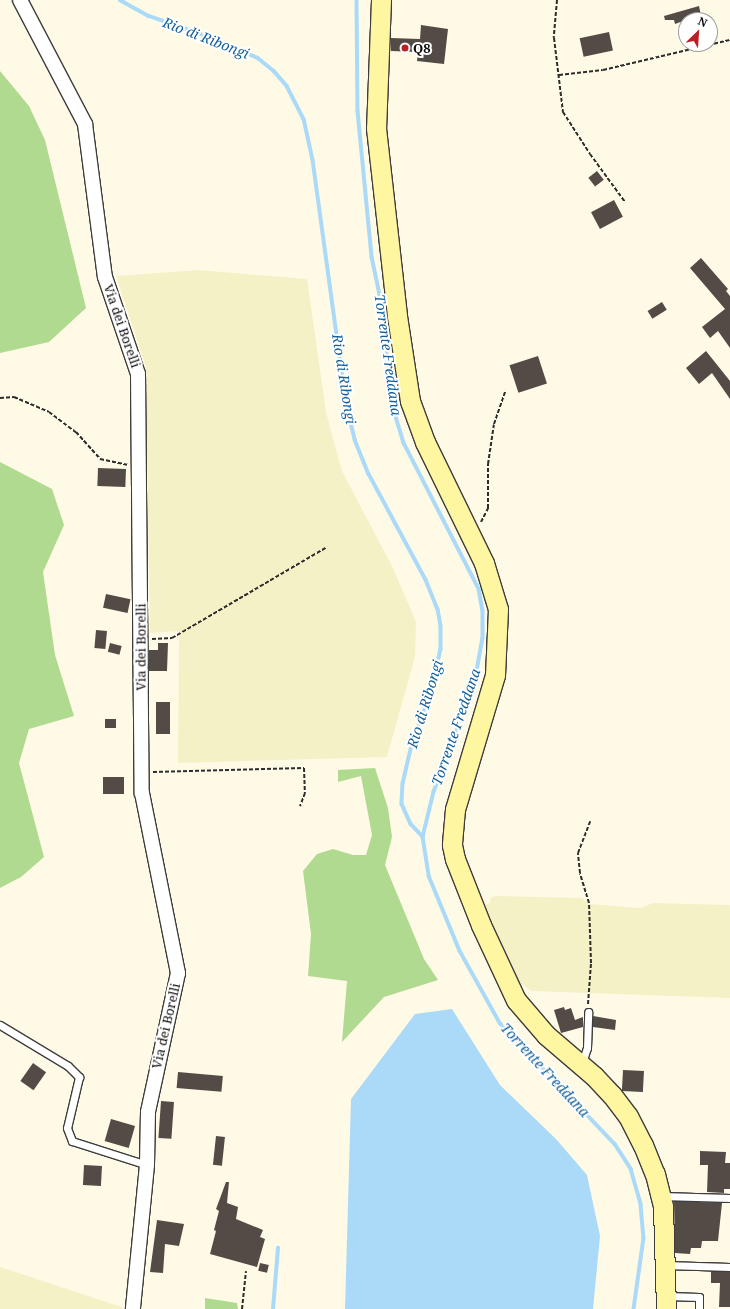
<!DOCTYPE html>
<html>
<head>
<meta charset="utf-8">
<style>
	body { margin:0 }
	#map { position:relative; width:730px; height:1309px; overflow:hidden; background:#fffae6; font-family:"Noto Serif",serif }
	div>[style] { position:absolute }
	.farmland>* { inset:0; background:#f5f1c7 }
	.forest>* { inset:0; background:#b0da8f }
	.water>* { inset:0; background:#aadaf7 }
	.stream>* { height:3.5px; margin:-1.75px; padding:0 1.75px; transform-origin:1.75px; border-radius:1.75px; background:#aadaf7 }
	.building>* { inset:0; background:#524b46; transform-origin:0 0 }
	.path>* { height:2px; margin-top:-1px; transform-origin:0; background:repeating-linear-gradient(90deg,#2c2c2c 0 4px,transparent 0 6px) }
	.roads { filter:drop-shadow(1px 0 #3d3d3d) drop-shadow(-1px 0 #3d3d3d) drop-shadow(0 1px #3d3d3d) drop-shadow(0 -1px #3d3d3d) }
	.lane>* { height:7px; margin:-3.5px; padding:0 3.5px; transform-origin:3.5px; border-radius:3.5px; background:#fff }
	.street>* { height:14px; margin:-7px; padding:0 7px; transform-origin:7px; border-radius:7px; background:#fff }
	.secondary>* { height:19px; margin:-9.5px; padding:0 9.5px; transform-origin:9.5px; border-radius:9.5px; background:#fff6a1 }
	.dots>* { width:11px; height:11px; translate:-50% -50%; box-sizing:border-box; border:2px solid #fff; border-radius:50% }
	span { translate:-50% -50%; white-space:nowrap; text-align:center; line-height:1.15; -webkit-text-stroke:4px #fff; paint-order:stroke }
	.poi-label { font-size:13px; color:#0a0a0a; font-weight:700 }
	.left { translate:0 -50%; text-align:left }
	.street-label { font-size:13px; color:#0a0a0a }
	.water-label { font-size:14px; color:#125f9c; font-style:italic }
	.north { position:absolute; left:678px; top:12px; width:40px; height:40px; box-sizing:border-box; background:#fff; border:1px solid #9d9d9d; border-radius:50%; rotate:25deg; font-size:11px; font-weight:700; line-height:16px; text-align:center; color:#0a0a0a }
	.north::after { content:''; display:block; margin:auto; width:14px; height:18px; background:#bb2026; clip-path:polygon(50% 0,100% 100%,50% 72%,0 100%) }
</style>
</head>
<body>
<div id="map">
	<div class="farmland">
		<i style="clip-path:polygon(199px 270px,307px 279px,326px 412px,342px 471px,393px 568px,416px 622px,415px 657px,387px 757px,178px 763px,179px 631px,150px 633px,146px 367px,116px 276px)"></i>
		<i style="clip-path:polygon(498px 896px,582px 898px,590px 904px,640px 908px,653px 903px,730px 905px,730px 998px,531px 991px,515px 979px,481px 905px,490px 903px,491px 897px)"></i>
		<i style="clip-path:polygon(0 1267px,122px 1307px,122px 1309px,0 1309px)"></i>
	</div>
	<div class="forest">
		<i style="clip-path:polygon(0 71px,29px 106px,45px 140px,86px 308px,49px 342px,0 353px)"></i>
		<i style="clip-path:polygon(0 462px,52px 489px,64px 525px,43px 572px,55px 655px,74px 716px,29px 729px,19px 763px,44px 857px,21px 877px,0 888px)"></i>
		<i style="clip-path:polygon(375px 768px,388px 808px,392px 837px,385px 865px,424px 959px,438px 980px,384px 997px,342px 1042px,347px 981px,308px 976px,311px 934px,303px 871px,317px 854px,333px 849px,353px 855px,366px 855px,372px 835px,361px 776px,338px 782px,338px 770px)"></i>
		<i style="clip-path:polygon(205px 1298px,237px 1303px,238px 1309px,205px 1309px)"></i>
	</div>
	<div class="water">
		<i style="clip-path:polygon(452px 1009px,500px 1085px,556px 1139px,587px 1175px,600px 1236px,593px 1309px,345px 1309px,351px 1099px,415px 1014px)"></i>
	</div>
	<div class="stream">
		<i style="left:120px;top:0;width:33px;rotate:29deg"></i>
		<i style="left:149px;top:16px;width:67px;rotate:19.2deg"></i>
		<i style="left:212px;top:38px;width:50px;rotate:23.5deg"></i>
		<i style="left:258px;top:58px;width:21px;rotate:39deg"></i>
		<i style="left:274px;top:71px;width:20px;rotate:49deg"></i>
		<i style="left:287px;top:86px;width:37px;rotate:63deg"></i>
		<i style="left:304px;top:119px;width:42px;rotate:77.6deg"></i>
		<i style="left:313px;top:160px;width:249px;rotate:82.2deg"></i>
		<i style="left:347px;top:407px;width:34px;rotate:76deg"></i>
		<i style="left:355px;top:440px;width:37px;rotate:68deg"></i>
		<i style="left:369px;top:474px;width:120px;rotate:61.7deg"></i>
		<i style="left:426px;top:580px;width:31px;rotate:68deg"></i>
		<i style="left:438px;top:609px;width:17px;rotate:80deg"></i>
		<i style="left:441px;top:626px;width:23px;rotate:90deg"></i>
		<i style="left:441px;top:649px;width:45px;rotate:102.8deg"></i>
		<i style="left:431px;top:693px;width:55px;rotate:110.1deg"></i>
		<i style="left:412px;top:745px;width:39px;rotate:103deg"></i>
		<i style="left:403px;top:783px;width:21px;rotate:93deg"></i>
		<i style="left:402px;top:804px;width:22px;rotate:66deg"></i>
		<i style="left:411px;top:824px;width:18px;rotate:47deg"></i>
		<i style="left:357px;top:0;width:111px;rotate:89.5deg"></i>
		<i style="left:358px;top:111px;width:147px;rotate:84.5deg"></i>
		<i style="left:372px;top:257px;width:38px;rotate:78deg"></i>
		<i style="left:380px;top:294px;width:114px;rotate:83.4deg"></i>
		<i style="left:393px;top:407px;width:38px;rotate:73deg"></i>
		<i style="left:404px;top:443px;width:164px;rotate:62.8deg"></i>
		<i style="left:479px;top:589px;width:22px;rotate:80deg"></i>
		<i style="left:483px;top:611px;width:27px;rotate:90deg"></i>
		<i style="left:483px;top:638px;width:45px;rotate:100.3deg"></i>
		<i style="left:475px;top:682px;width:117px;rotate:110.4deg"></i>
		<i style="left:434px;top:792px;width:46px;rotate:103.7deg"></i>
		<i style="left:423px;top:837px;width:39px;rotate:81deg"></i>
		<i style="left:429px;top:876px;width:81px;rotate:67.5deg"></i>
		<i style="left:460px;top:951px;width:82px;rotate:60.9deg"></i>
		<i style="left:500px;top:1023px;width:167px;rotate:46.5deg"></i>
		<i style="left:615px;top:1144px;width:30px;rotate:57deg"></i>
		<i style="left:631px;top:1169px;width:37px;rotate:74deg"></i>
		<i style="left:641px;top:1205px;width:33px;rotate:85deg"></i>
		<i style="left:644px;top:1238px;width:72px;rotate:98deg"></i>
		<i style="left:273px;top:1309px;width:61px;rotate:-85.3deg"></i>
	</div>
	<div class="building">
		<i style="clip-path:polygon(699px 6px,702px 20px,686px 20px,675px 24px,674px 20px,665px 20px,664px 16px)"></i>
		<i style="clip-path:polygon(421px 25px,448px 29px,444px 64px,417px 61px,418px 52px,391px 51px,391px 38px,420px 39px)"></i>
		<i style="left:609px;top:32px;width:19px;height:30px;rotate:78deg"></i>
		<i style="left:597px;top:171px;width:11px;height:11px;rotate:52deg"></i>
		<i style="left:614px;top:200px;width:19px;height:26px;rotate:62deg"></i>
		<i style="clip-path:polygon(701px 258px,728px 289px,726px 291px,730px 296px,730px 348px,718px 331px,710px 338px,702px 327px,725px 309px,690px 268px)"></i>
		<i style="left:662px;top:302px;width:9px;height:17px;rotate:58deg"></i>
		<i style="clip-path:polygon(706px 351px,730px 381px,730px 399px,712px 373px,699px 384px,686px 368px)"></i>
		<i style="left:538px;top:356px;width:29px;height:30px;rotate:72deg"></i>
		<i style="left:98px;top:468px;width:28px;height:18px;rotate:2deg"></i>
		<i style="left:106px;top:594px;width:25px;height:14px;rotate:12deg"></i>
		<i style="left:96px;top:630px;width:11px;height:18px;rotate:5deg"></i>
		<i style="left:110px;top:643px;width:12px;height:9px;rotate:14deg"></i>
		<i style="clip-path:polygon(158px 643px,168px 643px,167px 671px,149px 671px,149px 650px,158px 650px)"></i>
		<i style="left:156px;top:702px;width:14px;height:32px"></i>
		<i style="left:105px;top:719px;width:11px;height:9px"></i>
		<i style="left:103px;top:777px;width:21px;height:17px"></i>
		<i style="clip-path:polygon(564px 1007px,565px 1010px,571px 1008px,575px 1020px,583px 1017px,583px 1027px,561px 1033px,554px 1010px)"></i>
		<i style="clip-path:polygon(593px 1016px,616px 1020px,615px 1030px,593px 1027px)"></i>
		<i style="left:33px;top:1063px;width:16px;height:22px;rotate:35deg"></i>
		<i style="left:623px;top:1070px;width:21px;height:21px;rotate:3deg"></i>
		<i style="left:178px;top:1072px;width:45px;height:16px;rotate:5deg"></i>
		<i style="left:161px;top:1101px;width:13px;height:37px;rotate:4deg"></i>
		<i style="left:111px;top:1119px;width:25px;height:23px;rotate:16deg"></i>
		<i style="left:216px;top:1136px;width:9px;height:29px;rotate:6deg"></i>
		<i style="clip-path:polygon(700px 1151px,726px 1152px,725px 1163px,730px 1163px,730px 1189px,724px 1189px,724px 1193px,707px 1192px,708px 1165px,700px 1165px)"></i>
		<i style="left:84px;top:1165px;width:18px;height:20px;rotate:3deg"></i>
		<i style="clip-path:polygon(226px 1182px,229px 1182px,227px 1203px,238px 1207px,236px 1219px,263px 1230px,260px 1237px,265px 1239px,257px 1267px,210px 1254px,216px 1231px,214px 1230px,219px 1211px,216px 1209px)"></i>
		<i style="clip-path:polygon(674px 1201px,722px 1203px,718px 1241px,702px 1241px,701px 1248px,691px 1248px,690px 1254px,675px 1253px)"></i>
		<i style="clip-path:polygon(157px 1220px,184px 1224px,179px 1246px,165px 1244px,163px 1273px,150px 1272px)"></i>
		<i style="left:260px;top:1263px;width:9px;height:8px;rotate:13deg"></i>
		<i style="clip-path:polygon(711px 1271px,730px 1272px,730px 1307px,719px 1307px,720px 1283px,711px 1283px)"></i>
	</div>
	<div class="path">
		<i style="left:557px;top:0;width:38px;rotate:95deg"></i>
		<i style="left:554px;top:38px;width:75px;rotate:83.1deg"></i>
		<i style="left:563px;top:112px;width:50px;rotate:57.3deg"></i>
		<i style="left:590px;top:154px;width:59px;rotate:53.9deg"></i>
		<i style="left:559px;top:75px;width:44px;rotate:-6.5deg"></i>
		<i style="left:603px;top:70px;width:130px;rotate:-13.3deg"></i>
		<i style="left:0;top:398px;width:14px;rotate:-4deg"></i>
		<i style="left:14px;top:397px;width:38px;rotate:23deg"></i>
		<i style="left:49px;top:412px;width:34px;rotate:37deg"></i>
		<i style="left:76px;top:432px;width:36px;rotate:48deg"></i>
		<i style="left:100px;top:459px;width:29px;rotate:12deg"></i>
		<i style="left:481px;top:522px;width:16px;rotate:-63deg"></i>
		<i style="left:488px;top:508px;width:44px;rotate:-90deg"></i>
		<i style="left:488px;top:464px;width:40px;rotate:-81.5deg"></i>
		<i style="left:494px;top:424px;width:36px;rotate:-71deg"></i>
		<i style="left:152px;top:639px;width:20px;rotate:-3deg"></i>
		<i style="left:172px;top:638px;width:180px;rotate:-30.4deg"></i>
		<i style="left:153px;top:772px;width:151px;rotate:-1.5deg"></i>
		<i style="left:304px;top:768px;width:25px;rotate:88deg"></i>
		<i style="left:305px;top:793px;width:14px;rotate:111deg"></i>
		<i style="left:588px;top:1004px;width:41px;rotate:-85.8deg"></i>
		<i style="left:591px;top:963px;width:60px;rotate:-91.9deg"></i>
		<i style="left:589px;top:903px;width:31px;rotate:-107deg"></i>
		<i style="left:580px;top:873px;width:20px;rotate:-96deg"></i>
		<i style="left:578px;top:853px;width:34px;rotate:-69deg"></i>
		<i style="left:242px;top:1309px;width:38px;rotate:-84deg"></i>
	</div>
	<div class="roads">
		<div class="lane">
			<i style="left:0;top:1025px;width:79px;rotate:31.1deg"></i>
			<i style="left:68px;top:1066px;width:16px;rotate:45deg"></i>
			<i style="left:79px;top:1077px;width:52px;rotate:103.2deg"></i>
			<i style="left:67px;top:1128px;width:14px;rotate:69deg"></i>
			<i style="left:72px;top:1141px;width:79px;rotate:17.7deg"></i>
			<i style="left:582px;top:1063px;width:16px;rotate:-72deg"></i>
			<i style="left:587px;top:1048px;width:36px;rotate:-88deg"></i>
			<i style="left:661px;top:1196px;width:69px;rotate:1.7deg"></i>
			<i style="left:665px;top:1265px;width:65px;rotate:1.8deg"></i>
			<i style="left:667px;top:1296px;width:32px;rotate:2deg"></i>
			<i style="left:699px;top:1297px;width:12px;rotate:90deg"></i>
		</div>
		<div class="street">
			<i style="left:20px;top:0;width:140px;rotate:62.3deg"></i>
			<i style="left:85px;top:124px;width:154px;rotate:82.6deg"></i>
			<i style="left:105px;top:277px;width:102px;rotate:71.2deg"></i>
			<i style="left:138px;top:374px;width:419px;rotate:89.5deg"></i>
			<i style="left:142px;top:793px;width:184px;rotate:78.7deg"></i>
			<i style="left:178px;top:973px;width:142px;rotate:102.2deg"></i>
			<i style="left:148px;top:1112px;width:53px;rotate:91.1deg"></i>
			<i style="left:147px;top:1165px;width:145px;rotate:95.6deg"></i>
		</div>
		<div class="secondary">
			<i style="left:381px;top:0;width:128px;rotate:92.2deg"></i>
			<i style="left:376px;top:128px;width:189px;rotate:83.6deg"></i>
			<i style="left:397px;top:316px;width:86px;rotate:81.3deg"></i>
			<i style="left:410px;top:401px;width:44px;rotate:69.9deg"></i>
			<i style="left:425px;top:442px;width:135px;rotate:64deg"></i>
			<i style="left:484px;top:563px;width:48px;rotate:73.1deg"></i>
			<i style="left:498px;top:609px;width:66px;rotate:92.6deg"></i>
			<i style="left:495px;top:675px;width:140px;rotate:106.6deg"></i>
			<i style="left:455px;top:809px;width:36px;rotate:95deg"></i>
			<i style="left:452px;top:845px;width:14px;rotate:78deg"></i>
			<i style="left:455px;top:859px;width:71px;rotate:68.5deg"></i>
			<i style="left:481px;top:925px;width:83px;rotate:65deg"></i>
			<i style="left:516px;top:1000px;width:46px;rotate:49.4deg"></i>
			<i style="left:546px;top:1035px;width:63px;rotate:40.5deg"></i>
			<i style="left:594px;top:1076px;width:26px;rotate:47deg"></i>
			<i style="left:612px;top:1095px;width:26px;rotate:53deg"></i>
			<i style="left:628px;top:1116px;width:33px;rotate:63deg"></i>
			<i style="left:643px;top:1145px;width:31px;rotate:68deg"></i>
			<i style="left:655px;top:1174px;width:34px;rotate:76deg"></i>
			<i style="left:663px;top:1207px;width:102px;rotate:88.3deg"></i>
		</div>
	</div>
	<div class="dots">
		<i style="left:405px;top:48px;background:#bb2026"></i>
	</div>
	<div class="poi-label">
		<span class="left" style="left:413px;top:48px">Q8</span>
	</div>
	<div class="street-label">
		<span style="left:122px;top:326px;rotate:71deg">Via dei Borelli</span>
		<span style="left:141px;top:647px;rotate:-90deg">Via dei Borelli</span>
		<span style="left:166px;top:1026px;rotate:-77deg">Via dei Borelli</span>
	</div>
	<div class="water-label">
		<span style="left:206px;top:38px;rotate:21deg">Rio di Ribongi</span>
		<span style="left:388px;top:355px;rotate:82deg">Torrente Freddana</span>
		<span style="left:344px;top:379px;rotate:81deg">Rio di Ribongi</span>
		<span style="left:425px;top:704px;rotate:-73deg">Rio di Ribongi</span>
		<span style="left:456px;top:727px;rotate:-71deg">Torrente Freddana</span>
		<span style="left:545px;top:1070px;rotate:47deg">Torrente Freddana</span>
	</div>
	<div class="north">N</div>
</div>
</body>
</html>
